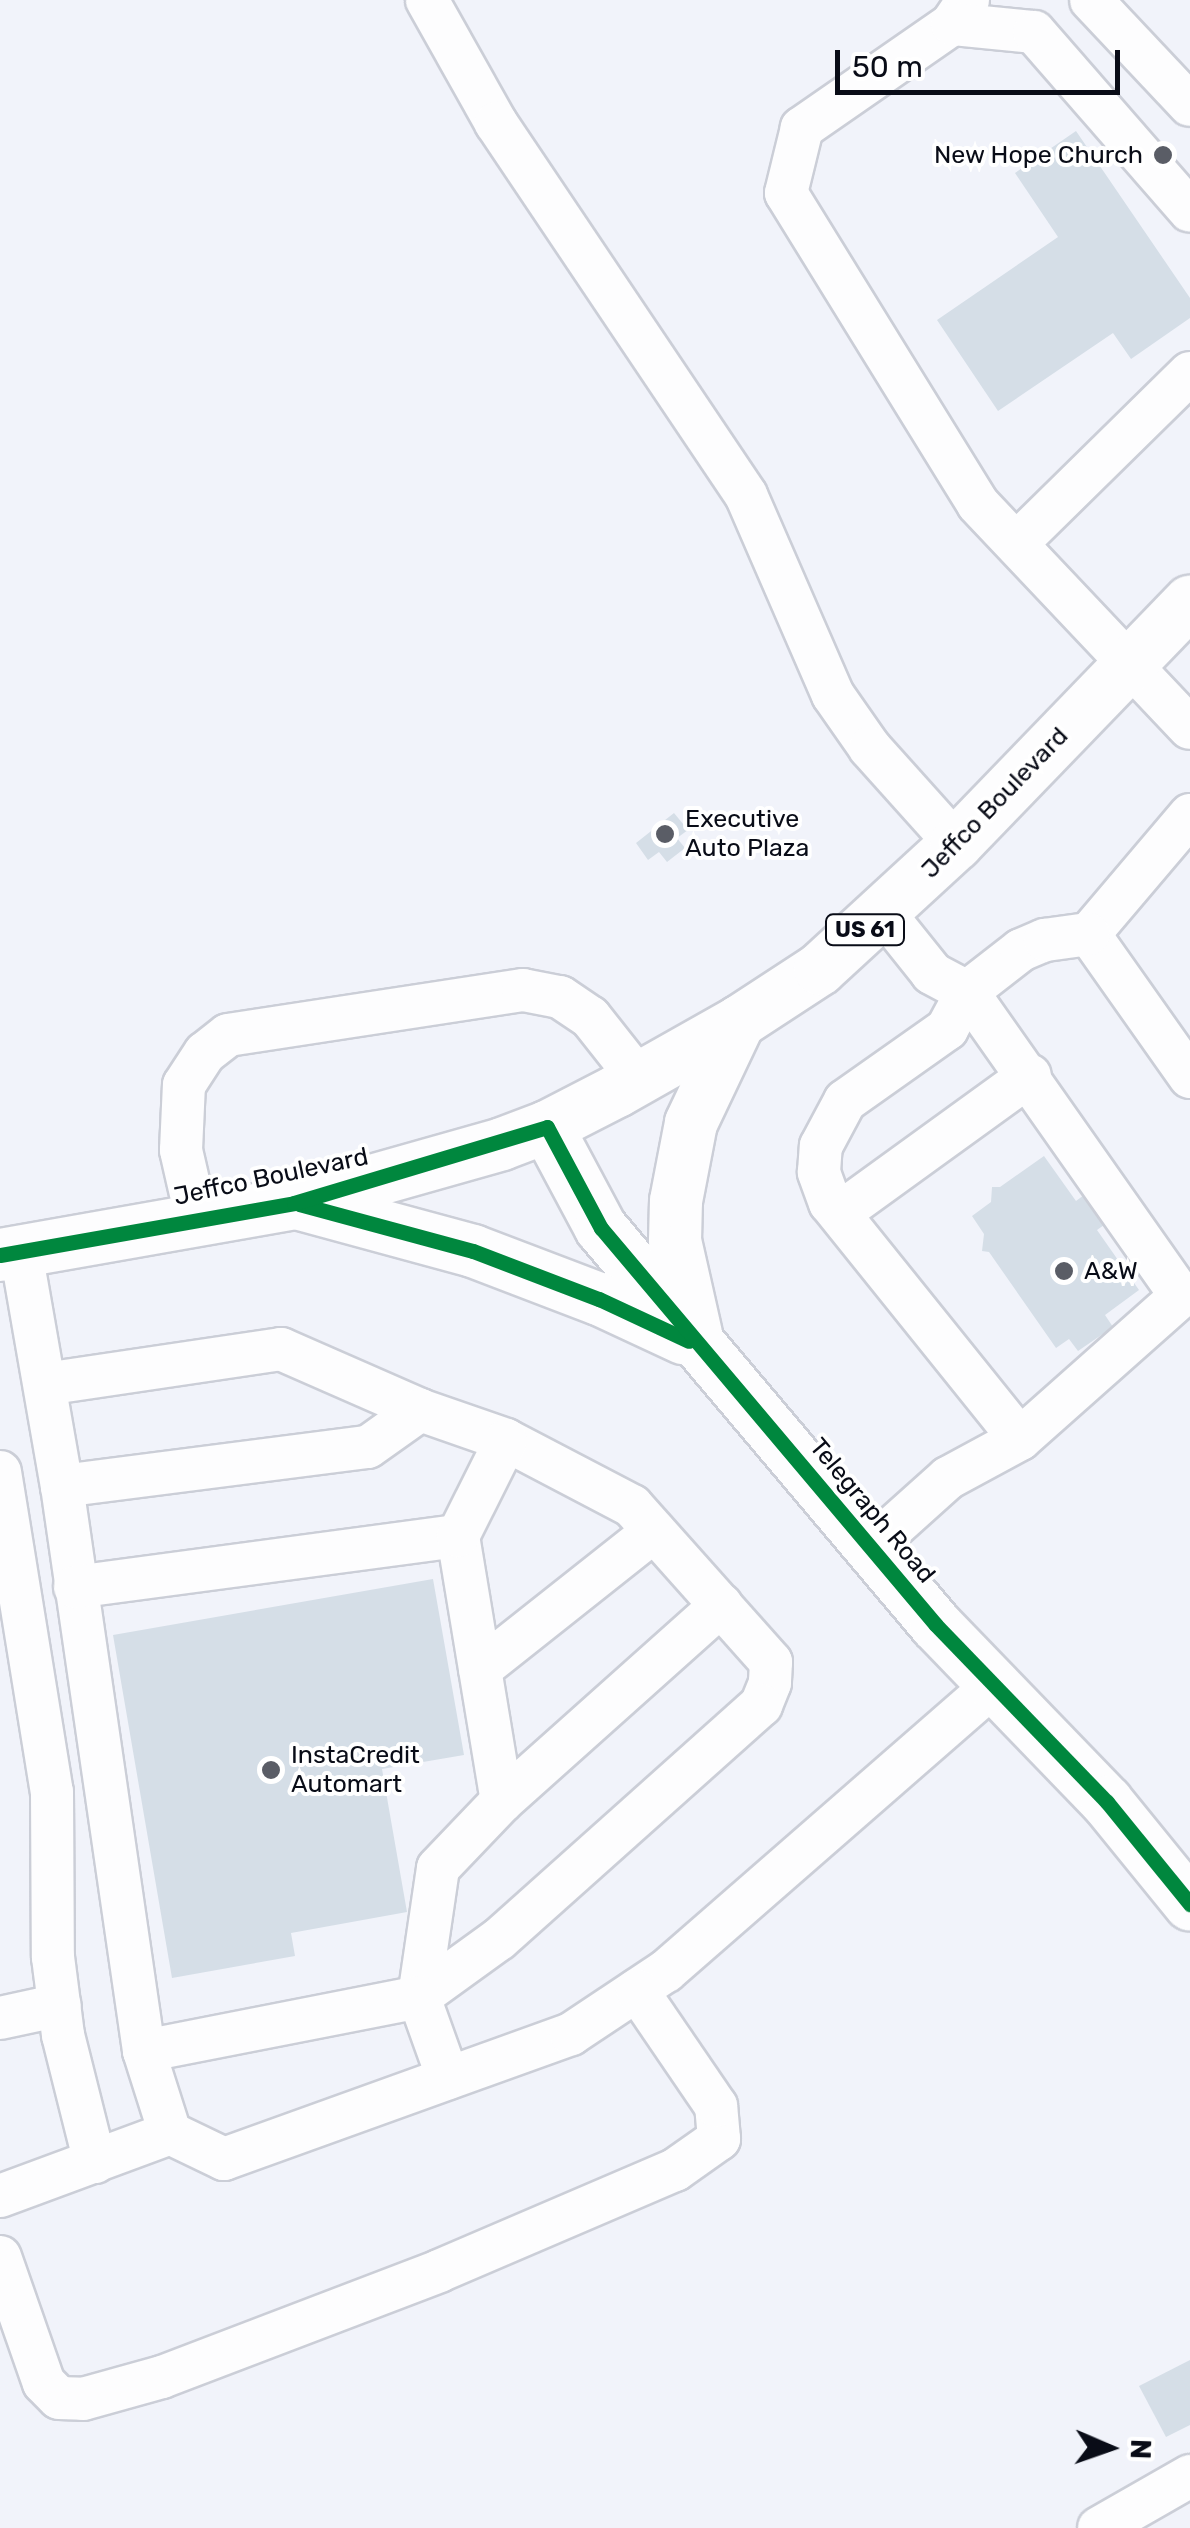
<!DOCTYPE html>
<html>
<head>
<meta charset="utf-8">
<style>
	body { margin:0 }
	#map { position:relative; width:1190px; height:2528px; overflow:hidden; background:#f1f3fa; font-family:Rubik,sans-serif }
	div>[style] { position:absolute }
	.building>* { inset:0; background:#d5dee7 }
	.roads { filter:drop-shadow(2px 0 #cbced7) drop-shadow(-2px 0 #cbced7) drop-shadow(0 2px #cbced7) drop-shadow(0 -2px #cbced7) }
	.minor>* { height:42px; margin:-21px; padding:0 21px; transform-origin:21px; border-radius:21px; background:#fdfdfe }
	.major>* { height:52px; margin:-26px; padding:0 26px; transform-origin:26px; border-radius:26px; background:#fdfdfe }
	.cycleway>* { height:15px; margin:-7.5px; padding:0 7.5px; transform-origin:7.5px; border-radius:7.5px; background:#00873e }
	.dots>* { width:28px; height:28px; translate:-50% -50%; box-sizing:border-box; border:5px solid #fff; border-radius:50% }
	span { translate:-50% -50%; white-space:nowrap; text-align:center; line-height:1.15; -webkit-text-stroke:8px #fff; paint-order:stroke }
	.shield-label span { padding:2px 8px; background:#fff; border:2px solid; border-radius:8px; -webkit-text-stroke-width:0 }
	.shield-label { font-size:22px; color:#090c17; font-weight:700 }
	.poi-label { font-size:25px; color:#090c17 }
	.right { translate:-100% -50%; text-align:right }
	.left { translate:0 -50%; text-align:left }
	.street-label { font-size:25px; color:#090c17 }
	.north { position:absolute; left:1060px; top:2398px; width:100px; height:100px; -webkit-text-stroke:8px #fff; paint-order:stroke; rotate:92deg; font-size:28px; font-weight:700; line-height:40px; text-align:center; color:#090c17 }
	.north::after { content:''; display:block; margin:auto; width:35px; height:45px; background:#090c17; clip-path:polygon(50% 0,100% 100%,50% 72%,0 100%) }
	.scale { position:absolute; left:835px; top:50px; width:285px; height:45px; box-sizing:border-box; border:5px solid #090c17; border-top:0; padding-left:12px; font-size:30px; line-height:35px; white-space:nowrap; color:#090c17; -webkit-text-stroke:8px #fff; paint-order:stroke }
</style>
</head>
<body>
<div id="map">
	<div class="building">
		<i style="clip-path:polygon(1076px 131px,1190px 298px,1190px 318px,1131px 359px,1113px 333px,998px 411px,937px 320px,1058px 237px,1015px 173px)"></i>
		<i style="clip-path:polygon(674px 813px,688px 830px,677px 838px,685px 848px,667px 862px,659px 852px,648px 860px,636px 843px)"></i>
		<i style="clip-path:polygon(1044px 1156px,1076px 1201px,1084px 1195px,1104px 1225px,1097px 1230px,1139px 1290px,1105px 1315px,1113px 1327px,1078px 1351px,1069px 1339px,1056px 1348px,989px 1252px,982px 1251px,984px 1234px,972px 1216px,991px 1202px,992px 1187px,1000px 1187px)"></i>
		<i style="clip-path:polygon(433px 1579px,464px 1755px,382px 1769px,407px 1912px,291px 1933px,295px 1956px,172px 1978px,113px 1635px)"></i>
		<i style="clip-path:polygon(1190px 2360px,1190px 2425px,1166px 2437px,1139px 2386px)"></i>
	</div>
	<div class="roads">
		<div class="minor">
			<i style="left:427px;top:0;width:141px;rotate:60.7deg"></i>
			<i style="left:496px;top:123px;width:448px;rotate:56.1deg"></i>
			<i style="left:746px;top:495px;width:218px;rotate:66.5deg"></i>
			<i style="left:833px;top:695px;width:65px;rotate:55.1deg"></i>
			<i style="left:870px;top:748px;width:129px;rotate:48.1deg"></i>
			<i style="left:968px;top:0;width:29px;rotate:124deg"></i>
			<i style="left:952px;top:24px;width:183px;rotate:145.3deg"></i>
			<i style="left:802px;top:128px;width:67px;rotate:103.8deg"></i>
			<i style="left:786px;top:193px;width:365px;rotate:58.3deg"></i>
			<i style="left:978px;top:504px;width:308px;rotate:46.6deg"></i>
			<i style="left:1091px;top:0;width:144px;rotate:46.7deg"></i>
			<i style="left:952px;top:24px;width:82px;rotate:5.6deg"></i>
			<i style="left:1034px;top:32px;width:237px;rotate:48.9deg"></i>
			<i style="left:1018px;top:542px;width:241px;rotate:-44.5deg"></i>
			<i style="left:1190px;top:815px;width:156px;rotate:130.3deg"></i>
			<i style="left:1089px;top:934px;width:175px;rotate:54.8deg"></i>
			<i style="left:841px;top:1212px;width:233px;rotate:-35.9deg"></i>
			<i style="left:197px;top:1220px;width:72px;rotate:-102.9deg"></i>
			<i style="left:181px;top:1150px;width:65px;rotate:-87.4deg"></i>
			<i style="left:184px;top:1085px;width:38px;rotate:-57deg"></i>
			<i style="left:205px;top:1053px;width:29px;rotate:-38deg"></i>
			<i style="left:228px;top:1035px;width:298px;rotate:-8.7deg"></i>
			<i style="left:523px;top:990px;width:38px;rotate:11deg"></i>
			<i style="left:560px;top:997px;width:36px;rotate:34deg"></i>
			<i style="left:590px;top:1017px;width:79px;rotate:51.7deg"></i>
			<i style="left:21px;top:1252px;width:238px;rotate:80.1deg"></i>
			<i style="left:62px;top:1486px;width:571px;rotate:81.74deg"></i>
			<i style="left:144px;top:2051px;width:86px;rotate:72.4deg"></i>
			<i style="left:170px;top:2133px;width:60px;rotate:25.7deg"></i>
			<i style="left:224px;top:2159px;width:369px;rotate:-19.8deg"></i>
			<i style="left:571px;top:2034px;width:114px;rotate:-33.6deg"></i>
			<i style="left:666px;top:1971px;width:435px;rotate:-41.1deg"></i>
			<i style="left:45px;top:1384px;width:239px;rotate:-8.4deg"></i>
			<i style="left:281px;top:1349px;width:152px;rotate:23.7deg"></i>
			<i style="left:420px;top:1410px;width:91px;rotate:19.2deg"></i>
			<i style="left:506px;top:1440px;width:142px;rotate:27.6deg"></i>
			<i style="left:632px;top:1506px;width:209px;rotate:48.3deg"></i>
			<i style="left:771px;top:1662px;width:21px;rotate:93deg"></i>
			<i style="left:770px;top:1683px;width:24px;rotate:112deg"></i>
			<i style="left:761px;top:1705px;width:351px;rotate:138.2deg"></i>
			<i style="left:499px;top:1939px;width:99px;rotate:144.1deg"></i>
			<i style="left:1020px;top:1439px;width:303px;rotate:-128.8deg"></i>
			<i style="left:830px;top:1203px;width:33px;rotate:-110deg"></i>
			<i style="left:819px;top:1172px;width:26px;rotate:-86deg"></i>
			<i style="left:821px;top:1146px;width:51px;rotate:-61.9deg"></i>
			<i style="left:845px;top:1101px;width:125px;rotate:-35.2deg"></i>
			<i style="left:947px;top:1029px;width:42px;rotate:-61.6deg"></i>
			<i style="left:967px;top:992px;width:68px;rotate:-37.9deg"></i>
			<i style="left:1021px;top:950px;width:26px;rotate:-23deg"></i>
			<i style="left:1045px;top:940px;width:44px;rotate:-7.8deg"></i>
			<i style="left:0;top:1472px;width:324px;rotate:80.8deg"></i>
			<i style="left:52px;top:1792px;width:165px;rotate:89.7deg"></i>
			<i style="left:53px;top:1957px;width:79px;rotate:82.7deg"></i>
			<i style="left:63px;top:2035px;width:131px;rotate:75.9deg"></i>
			<i style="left:62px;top:1486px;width:308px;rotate:-7.3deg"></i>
			<i style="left:368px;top:1447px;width:64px;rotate:-35.4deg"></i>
			<i style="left:458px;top:1536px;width:269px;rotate:80.6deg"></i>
			<i style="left:870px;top:1548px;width:105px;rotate:-41.9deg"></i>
			<i style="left:948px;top:1478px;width:82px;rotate:-28.4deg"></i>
			<i style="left:1020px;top:1439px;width:215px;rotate:-41.6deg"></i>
			<i style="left:1181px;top:1296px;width:372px;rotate:-125.1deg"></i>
			<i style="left:967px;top:992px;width:40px;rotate:-152deg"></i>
			<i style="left:932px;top:973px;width:77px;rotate:-128.7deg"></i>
			<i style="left:75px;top:1587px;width:386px;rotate:-7.6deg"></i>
			<i style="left:458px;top:1536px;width:107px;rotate:-63.4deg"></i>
			<i style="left:480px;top:1669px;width:222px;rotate:-38.4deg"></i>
			<i style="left:419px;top:1997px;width:130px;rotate:-81.6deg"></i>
			<i style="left:438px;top:1868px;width:93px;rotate:-46.3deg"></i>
			<i style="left:502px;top:1801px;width:294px;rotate:-41.8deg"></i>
			<i style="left:0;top:2018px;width:61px;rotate:-12.2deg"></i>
			<i style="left:144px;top:2051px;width:280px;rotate:-11.1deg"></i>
			<i style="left:419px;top:1997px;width:86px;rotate:70.3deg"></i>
			<i style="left:0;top:2196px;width:181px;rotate:-20.3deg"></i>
			<i style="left:0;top:2257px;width:133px;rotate:70.8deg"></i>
			<i style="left:44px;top:2383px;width:21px;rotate:45deg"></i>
			<i style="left:59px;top:2398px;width:24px;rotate:2deg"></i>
			<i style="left:83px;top:2399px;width:82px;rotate:-15.6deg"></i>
			<i style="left:162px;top:2377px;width:297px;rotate:-20.9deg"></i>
			<i style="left:439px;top:2271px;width:257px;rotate:-23.2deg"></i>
			<i style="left:675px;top:2170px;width:54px;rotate:-35.2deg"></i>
			<i style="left:719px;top:2139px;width:33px;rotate:-95deg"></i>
			<i style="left:716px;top:2106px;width:140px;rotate:-124.3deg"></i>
			<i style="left:1099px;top:2528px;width:105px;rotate:-29.7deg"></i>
		</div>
		<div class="major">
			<i style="left:547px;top:1127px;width:115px;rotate:61.9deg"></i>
			<i style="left:601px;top:1228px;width:519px;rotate:49.84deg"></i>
			<i style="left:936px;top:1625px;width:246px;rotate:46deg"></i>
			<i style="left:1107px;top:1802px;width:132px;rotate:50.9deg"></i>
			<i style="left:300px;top:1204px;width:179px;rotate:15.2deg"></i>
			<i style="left:473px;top:1251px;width:135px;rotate:20.9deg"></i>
			<i style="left:599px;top:1299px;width:93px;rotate:24.9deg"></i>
			<i style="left:0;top:1255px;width:299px;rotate:-10deg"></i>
			<i style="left:294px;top:1203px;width:216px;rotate:-15.8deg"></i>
			<i style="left:502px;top:1144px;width:48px;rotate:-20.7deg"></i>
			<i style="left:547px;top:1127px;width:79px;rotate:-27.2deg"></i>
			<i style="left:617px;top:1091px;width:140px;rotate:-29.5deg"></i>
			<i style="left:739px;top:1022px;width:97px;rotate:-33.2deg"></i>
			<i style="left:820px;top:969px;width:185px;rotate:-42.6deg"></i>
			<i style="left:956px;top:844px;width:337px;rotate:-46deg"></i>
			<i style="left:696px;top:1334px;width:95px;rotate:-102.7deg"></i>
			<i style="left:675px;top:1241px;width:40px;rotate:-88.6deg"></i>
			<i style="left:676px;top:1201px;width:79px;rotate:-79.1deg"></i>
			<i style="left:691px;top:1123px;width:112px;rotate:-64.6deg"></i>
		</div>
	</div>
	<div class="cycleway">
		<i style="left:299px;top:1204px;width:180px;rotate:15.1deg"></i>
		<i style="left:473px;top:1251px;width:135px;rotate:20.9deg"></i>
		<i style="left:599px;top:1299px;width:99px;rotate:25deg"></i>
		<i style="left:0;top:1255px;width:299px;rotate:-10deg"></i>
		<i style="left:294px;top:1203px;width:264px;rotate:-16.7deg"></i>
		<i style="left:547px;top:1127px;width:115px;rotate:61.9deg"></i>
		<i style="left:601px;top:1228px;width:519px;rotate:49.84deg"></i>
		<i style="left:936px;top:1625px;width:246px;rotate:46deg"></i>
		<i style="left:1107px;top:1802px;width:132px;rotate:50.9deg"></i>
	</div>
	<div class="dots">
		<i style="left:1163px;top:155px;background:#5a5d66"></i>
		<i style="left:665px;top:834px;background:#5a5d66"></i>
		<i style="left:1064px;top:1271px;background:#5a5d66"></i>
		<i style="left:271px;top:1770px;background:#5a5d66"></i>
	</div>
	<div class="shield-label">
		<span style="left:865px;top:930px">US 61</span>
	</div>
	<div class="poi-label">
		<span class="right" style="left:1143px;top:155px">New Hope Church</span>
		<span class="left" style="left:685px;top:834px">Executive<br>Auto Plaza</span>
		<span class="left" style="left:1084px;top:1271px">A&amp;W</span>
		<span class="left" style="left:291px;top:1770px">InstaCredit<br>Automart</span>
	</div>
	<div class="street-label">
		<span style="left:995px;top:803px;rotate:-46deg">Jeffco Boulevard</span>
		<span style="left:271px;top:1177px;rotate:-12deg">Jeffco Boulevard</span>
		<span style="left:872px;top:1511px;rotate:50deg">Telegraph Road</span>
	</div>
	<div class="north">N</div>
	<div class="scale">50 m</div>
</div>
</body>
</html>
